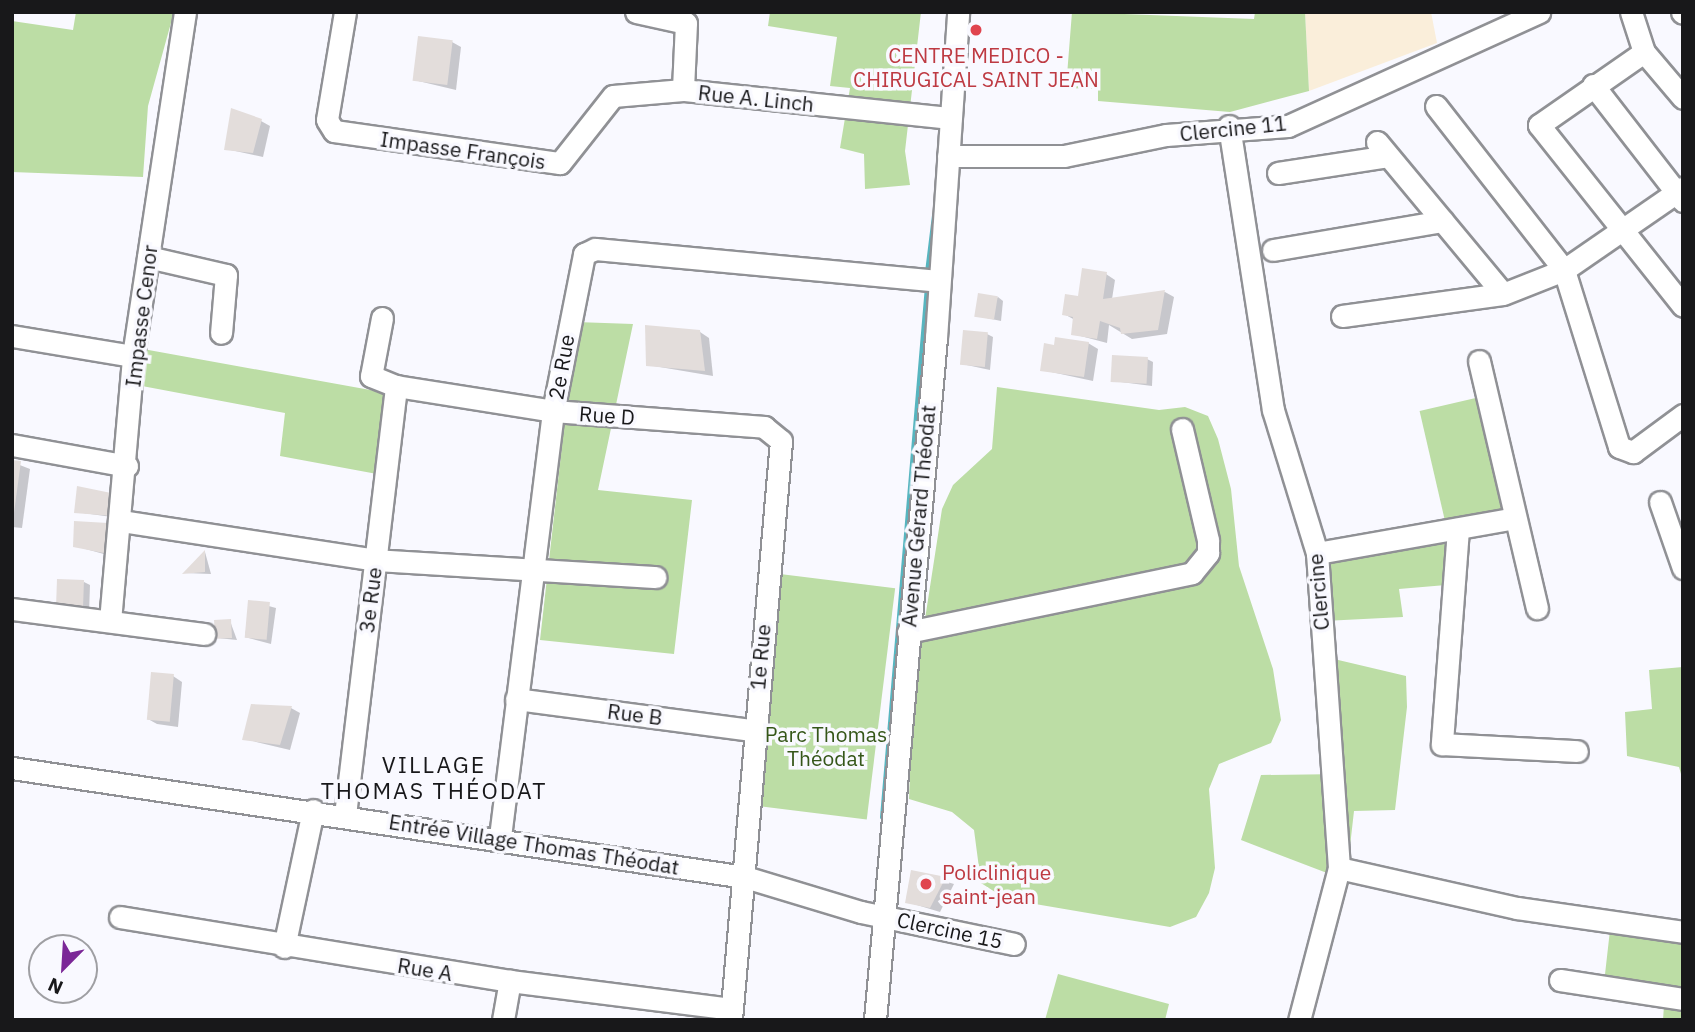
<!DOCTYPE html>
<html>
<head>
<meta charset="utf-8">
<style>
	body { margin:0 }
	#map { position:relative; width:1695px; height:1032px; overflow:hidden; background:#f9f9ff; font-family:"IBM Plex Sans",sans-serif }
	div>[style] { position:absolute }
	.industrial>* { inset:0; background:#faeeda }
	.green>* { inset:0; background:#bcdda5; transform-origin:0 0 }
	.shadow>* { inset:0; background:#0003 }
	.stream>* { height:4.5px; margin:-2.25px; padding:0 2.25px; transform-origin:2.25px; border-radius:2.25px; background:#57b5bf }
	.building>* { inset:0; background:#e3dddb; transform-origin:0 0 }
	.roads { filter:drop-shadow(2px 0 #909195) drop-shadow(-2px 0 #909195) drop-shadow(0 2px #909195) drop-shadow(0 -2px #909195) }
	.minor>* { height:21px; margin:-10.5px; padding:0 10.5px; transform-origin:10.5px; border-radius:10.5px; background:#fff }
	.dots>* { width:19px; height:19px; translate:-50% -50%; box-sizing:border-box; border:4px solid #f9f9ff; border-radius:50% }
	span { translate:-50% -50%; white-space:nowrap; text-align:center; line-height:1.15; -webkit-text-stroke:7px #f9f9ff; paint-order:stroke }
	.health-label { font-size:21px; color:#be3a42 }
	.left { translate:0 -50%; text-align:left }
	.street-label { font-size:21px; color:#18181a }
	.park-label { font-size:21px; color:#355619 }
	.neighbourhood-label { font-size:23px; color:#18181a; letter-spacing:2px }
	.frame { position:absolute; inset:0; border:14px solid #18181a; pointer-events:none }
	.north { position:absolute; left:28px; top:934px; width:70px; height:70px; box-sizing:border-box; background:#f9f9ff; border:2px solid #9f9fa3; border-radius:50%; rotate:204deg; font-size:19px; font-weight:700; line-height:28px; text-align:center; color:#18181a }
	.north::after { content:''; display:block; margin:auto; width:24px; height:32px; background:#7b2797; clip-path:polygon(50% 0,100% 100%,50% 72%,0 100%) }
</style>
</head>
<body>
<div id="map">
	<div class="industrial">
		<i style="clip-path:polygon(1305px 12px,1431px 12px,1437px 43px,1309px 91px)"></i>
	</div>
	<div class="green">
		<i style="clip-path:polygon(76px 12px,174px 12px,148px 106px,143px 177px,12px 172px,12px 21px,73px 30px)"></i>
		<i style="clip-path:polygon(770px 12px,921px 12px,905px 151px,910px 185px,865px 189px,864px 154px,840px 148px,850px 88px,830px 86px,837px 37px,768px 26px)"></i>
		<i style="clip-path:polygon(1072px 12px,1254px 19px,1255px 12px,1305px 12px,1309px 91px,1230px 112px,1098px 101px,1098px 89px,1066px 88px)"></i>
		<i style="clip-path:polygon(576px 322px,633px 324px,598px 490px,692px 500px,674px 654px,540px 640px)"></i>
		<i style="clip-path:polygon(143px 349px,387px 393px,377px 474px,280px 456px,285px 413px,142px 386px)"></i>
		<i style="clip-path:polygon(997px 387px,1159px 410px,1185px 407px,1208px 416px,1218px 439px,1231px 489px,1239px 566px,1273px 669px,1281px 720px,1271px 743px,1219px 764px,1209px 789px,1215px 868px,1209px 893px,1196px 917px,1170px 927px,1006px 899px,981px 883px,974px 830px,952px 812px,909px 799px,913px 697px,942px 509px,953px 485px,992px 449px)"></i>
		<i style="left:1480px;top:397px;width:118px;height:62px;rotate:77deg"></i>
		<i style="clip-path:polygon(1448px 536px,1446px 585px,1399px 589px,1403px 617px,1324px 621px,1327px 556px)"></i>
		<i style="left:780px;top:574px;width:116px;height:233px;rotate:7deg"></i>
		<i style="clip-path:polygon(1334px 659px,1406px 676px,1407px 707px,1395px 810px,1354px 811px,1349px 855px,1327px 873px,1241px 840px,1261px 775px,1343px 774px)"></i>
		<i style="clip-path:polygon(1683px 667px,1683px 781px,1679px 767px,1627px 756px,1625px 712px,1652px 709px,1649px 670px)"></i>
		<i style="clip-path:polygon(1610px 930px,1683px 940px,1683px 1020px,1663px 1020px,1664px 1005px,1603px 992px)"></i>
		<i style="clip-path:polygon(1058px 974px,1169px 1004px,1165px 1020px,1045px 1020px)"></i>
	</div>
	<div class="shadow">
		<i style="clip-path:polygon(452px 42px,461px 47px,456px 90px,414px 80px)"></i>
		<i style="clip-path:polygon(261px 121px,270px 126px,263px 157px,226px 149px)"></i>
		<i style="clip-path:polygon(1106px 274px,1115px 280px,1112px 299px,1165px 292px,1174px 297px,1167px 334px,1132px 339px,1109px 325px,1107px 343px,1073px 334px,1075px 320px,1064px 314px)"></i>
		<i style="clip-path:polygon(998px 297px,1003px 301px,1001px 321px,977px 316px)"></i>
		<i style="clip-path:polygon(700px 332px,709px 338px,713px 376px,648px 365px)"></i>
		<i style="clip-path:polygon(987px 334px,993px 337px,990px 370px,962px 364px)"></i>
		<i style="clip-path:polygon(1088px 343px,1098px 349px,1093px 381px,1042px 370px)"></i>
		<i style="clip-path:polygon(1147px 359px,1153px 362px,1152px 386px,1113px 381px)"></i>
		<i style="clip-path:polygon(12px 462px,30px 469px,22px 528px,12px 527px)"></i>
		<i style="clip-path:polygon(78px 488px,119px 518px,76px 512px)"></i>
		<i style="clip-path:polygon(75px 522px,118px 558px,75px 546px)"></i>
		<i style="clip-path:polygon(205px 552px,211px 574px,185px 573px)"></i>
		<i style="clip-path:polygon(84px 582px,90px 585px,89px 614px,63px 611px)"></i>
		<i style="clip-path:polygon(250px 601px,276px 608px,271px 644px,245px 637px)"></i>
		<i style="clip-path:polygon(230px 621px,237px 640px,217px 638px)"></i>
		<i style="clip-path:polygon(173px 676px,182px 682px,178px 727px,157px 724px,148px 719px)"></i>
		<i style="clip-path:polygon(291px 708px,300px 713px,290px 750px,244px 739px)"></i>
		<i style="clip-path:polygon(913px 872px,954px 884px,940px 912px,907px 902px)"></i>
	</div>
	<div class="stream">
		<i style="left:927px;top:272px;width:57px;rotate:-83deg"></i>
		<i style="left:882px;top:817px;width:533px;rotate:-85.16deg"></i>
	</div>
	<div class="building">
		<i style="left:418px;top:36px;width:35px;height:45px;rotate:7deg"></i>
		<i style="clip-path:polygon(231px 108px,262px 119px,253px 153px,224px 150px)"></i>
		<i style="clip-path:polygon(1082px 268px,1107px 272px,1103px 299px,1165px 290px,1158px 330px,1121px 334px,1120px 328px,1100px 321px,1097px 339px,1071px 335px,1073px 317px,1062px 315px,1065px 294px,1078px 296px)"></i>
		<i style="left:978px;top:293px;width:20px;height:24px;rotate:9deg"></i>
		<i style="clip-path:polygon(645px 325px,700px 330px,705px 371px,646px 366px)"></i>
		<i style="left:963px;top:330px;width:25px;height:35px;rotate:5deg"></i>
		<i style="clip-path:polygon(1055px 337px,1089px 342px,1084px 377px,1040px 371px,1044px 343px,1054px 345px)"></i>
		<i style="left:1112px;top:355px;width:36px;height:27px;rotate:3deg"></i>
		<i style="clip-path:polygon(12px 460px,21px 461px,14px 513px,12px 513px)"></i>
		<i style="clip-path:polygon(77px 486px,116px 494px,114px 516px,74px 513px)"></i>
		<i style="clip-path:polygon(74px 521px,108px 523px,109px 554px,73px 547px)"></i>
		<i style="clip-path:polygon(205px 550px,205px 572px,182px 574px)"></i>
		<i style="left:57px;top:579px;width:27px;height:30px;rotate:2deg"></i>
		<i style="left:248px;top:600px;width:22px;height:38px;rotate:5deg"></i>
		<i style="left:231px;top:619px;width:19px;height:17px;rotate:87deg"></i>
		<i style="left:151px;top:672px;width:23px;height:48px;rotate:5deg"></i>
		<i style="clip-path:polygon(251px 704px,292px 706px,280px 745px,242px 740px)"></i>
		<i style="clip-path:polygon(911px 870px,946px 877px,930px 908px,905px 903px)"></i>
	</div>
	<div class="roads">
		<div class="minor">
			<i style="left:345px;top:12px;width:109px;rotate:99.5deg"></i>
			<i style="left:327px;top:120px;width:13px;rotate:58deg"></i>
			<i style="left:334px;top:131px;width:228px;rotate:8.1deg"></i>
			<i style="left:560px;top:163px;width:85px;rotate:-51.7deg"></i>
			<i style="left:613px;top:96px;width:70px;rotate:-4.9deg"></i>
			<i style="left:636px;top:12px;width:51px;rotate:12.4deg"></i>
			<i style="left:686px;top:23px;width:67px;rotate:92.6deg"></i>
			<i style="left:683px;top:90px;width:266px;rotate:6deg"></i>
			<i style="left:1631px;top:12px;width:42px;rotate:72deg"></i>
			<i style="left:1644px;top:52px;width:60px;rotate:49.7deg"></i>
			<i style="left:1682px;top:12px;width:1px;rotate:45deg"></i>
			<i style="left:1644px;top:52px;width:128px;rotate:145.2deg"></i>
			<i style="left:1539px;top:125px;width:231px;rotate:51.5deg"></i>
			<i style="left:1593px;top:85px;width:147px;rotate:52.2deg"></i>
			<i style="left:1436px;top:106px;width:208px;rotate:52deg"></i>
			<i style="left:1564px;top:270px;width:185px;rotate:72.7deg"></i>
			<i style="left:1619px;top:447px;width:15px;rotate:20deg"></i>
			<i style="left:1633px;top:452px;width:62px;rotate:-36.5deg"></i>
			<i style="left:1229px;top:126px;width:287px;rotate:81.2deg"></i>
			<i style="left:1273px;top:410px;width:150px;rotate:72.9deg"></i>
			<i style="left:1317px;top:553px;width:316px;rotate:86deg"></i>
			<i style="left:1339px;top:868px;width:157px;rotate:104.7deg"></i>
			<i style="left:1377px;top:142px;width:197px;rotate:50.3deg"></i>
			<i style="left:948px;top:156px;width:116px"></i>
			<i style="left:1064px;top:156px;width:104px;rotate:-11.6deg"></i>
			<i style="left:1166px;top:135px;width:122px;rotate:-4.2deg"></i>
			<i style="left:1288px;top:126px;width:276px;rotate:-24.4deg"></i>
			<i style="left:1278px;top:173px;width:111px;rotate:-8.8deg"></i>
			<i style="left:1273px;top:250px;width:172px;rotate:-9.7deg"></i>
			<i style="left:148px;top:257px;width:80px;rotate:13deg"></i>
			<i style="left:226px;top:275px;width:58px;rotate:94.9deg"></i>
			<i style="left:1342px;top:316px;width:162px;rotate:-7.8deg"></i>
			<i style="left:1503px;top:294px;width:66px;rotate:-21.5deg"></i>
			<i style="left:1564px;top:270px;width:145px;rotate:-34.6deg"></i>
			<i style="left:382px;top:318px;width:59px;rotate:100.7deg"></i>
			<i style="left:371px;top:376px;width:27px;rotate:22deg"></i>
			<i style="left:396px;top:386px;width:159px;rotate:9deg"></i>
			<i style="left:553px;top:411px;width:212px;rotate:4.3deg"></i>
			<i style="left:764px;top:427px;width:22px;rotate:39deg"></i>
			<i style="left:781px;top:441px;width:581px;rotate:94.94deg"></i>
			<i style="left:12px;top:336px;width:123px;rotate:9.4deg"></i>
			<i style="left:1479px;top:361px;width:254px;rotate:76.8deg"></i>
			<i style="left:12px;top:445px;width:117px;rotate:10.3deg"></i>
			<i style="left:1660px;top:502px;width:70px;rotate:70.8deg"></i>
			<i style="left:121px;top:521px;width:257px;rotate:8.7deg"></i>
			<i style="left:375px;top:560px;width:281px;rotate:3.5deg"></i>
			<i style="left:1458px;top:529px;width:216px;rotate:94.3deg"></i>
			<i style="left:1442px;top:744px;width:135px;rotate:3deg"></i>
			<i style="left:1317px;top:553px;width:201px;rotate:-10deg"></i>
			<i style="left:12px;top:609px;width:194px;rotate:7.4deg"></i>
			<i style="left:110px;top:621px;width:266px;rotate:-85deg"></i>
			<i style="left:133px;top:356px;width:348px;rotate:-81.4deg"></i>
			<i style="left:908px;top:632px;width:290px;rotate:-11.7deg"></i>
			<i style="left:1192px;top:573px;width:26px;rotate:-51deg"></i>
			<i style="left:1208px;top:553px;width:13px;rotate:-90deg"></i>
			<i style="left:1208px;top:540px;width:114px;rotate:-103.2deg"></i>
			<i style="left:516px;top:699px;width:239px;rotate:7.5deg"></i>
			<i style="left:12px;top:768px;width:741px;rotate:8.46deg"></i>
			<i style="left:745px;top:877px;width:121px;rotate:16.8deg"></i>
			<i style="left:861px;top:912px;width:156px;rotate:11.8deg"></i>
			<i style="left:345px;top:815px;width:432px;rotate:-83.2deg"></i>
			<i style="left:500px;top:837px;width:429px;rotate:-82.9deg"></i>
			<i style="left:553px;top:411px;width:160px;rotate:-78.8deg"></i>
			<i style="left:584px;top:254px;width:12px;rotate:-24deg"></i>
			<i style="left:595px;top:249px;width:345px;rotate:5.3deg"></i>
			<i style="left:1339px;top:868px;width:182px;rotate:12.7deg"></i>
			<i style="left:1517px;top:908px;width:168px;rotate:8.2deg"></i>
			<i style="left:120px;top:917px;width:395px;rotate:9.3deg"></i>
			<i style="left:510px;top:981px;width:223px;rotate:7.2deg"></i>
			<i style="left:284px;top:947px;width:140px;rotate:-78deg"></i>
			<i style="left:1560px;top:980px;width:124px;rotate:8.8deg"></i>
			<i style="left:503px;top:1020px;width:40px;rotate:-80deg"></i>
			<i style="left:875px;top:1020px;width:685px;rotate:-84.89deg"></i>
			<i style="left:936px;top:338px;width:327px;rotate:-86.1deg"></i>
		</div>
	</div>
	<div class="dots">
		<i style="left:976px;top:30px;background:#e0444e"></i>
		<i style="left:926px;top:884px;background:#e0444e"></i>
	</div>
	<div class="health-label">
		<span style="left:976px;top:67px">CENTRE MEDICO -<br>CHIRUGICAL SAINT JEAN</span>
		<span class="left" style="left:942px;top:884px">Policlinique<br>saint-jean</span>
	</div>
	<div class="street-label">
		<span style="left:756px;top:98px;rotate:6deg">Rue A. Linch</span>
		<span style="left:1233px;top:128px;rotate:-6deg">Clercine 11</span>
		<span style="left:463px;top:150px;rotate:8deg">Impasse François</span>
		<span style="left:141px;top:316px;rotate:-83deg">Impasse Cenor</span>
		<span style="left:561px;top:367px;rotate:-80deg">2e Rue</span>
		<span style="left:607px;top:415px;rotate:4deg">Rue D</span>
		<span style="left:918px;top:516px;rotate:-85deg">Avenue Gérard Théodat</span>
		<span style="left:1318px;top:592px;rotate:-95deg">Clercine</span>
		<span style="left:370px;top:600px;rotate:-83deg">3e Rue</span>
		<span style="left:760px;top:657px;rotate:-85deg">1e Rue</span>
		<span style="left:635px;top:714px;rotate:7deg">Rue B</span>
		<span style="left:534px;top:844px;rotate:9deg">Entrée Village Thomas Théodat</span>
		<span style="left:950px;top:930px;rotate:12deg">Clercine 15</span>
		<span style="left:425px;top:969px;rotate:9deg">Rue A</span>
	</div>
	<div class="park-label">
		<span style="left:826px;top:746px">Parc Thomas<br>Théodat</span>
	</div>
	<div class="neighbourhood-label">
		<span style="left:434px;top:777px">VILLAGE<br>THOMAS THÉODAT</span>
	</div>
	<div class="frame"></div>
	<div class="north">N</div>
</div>
</body>
</html>
